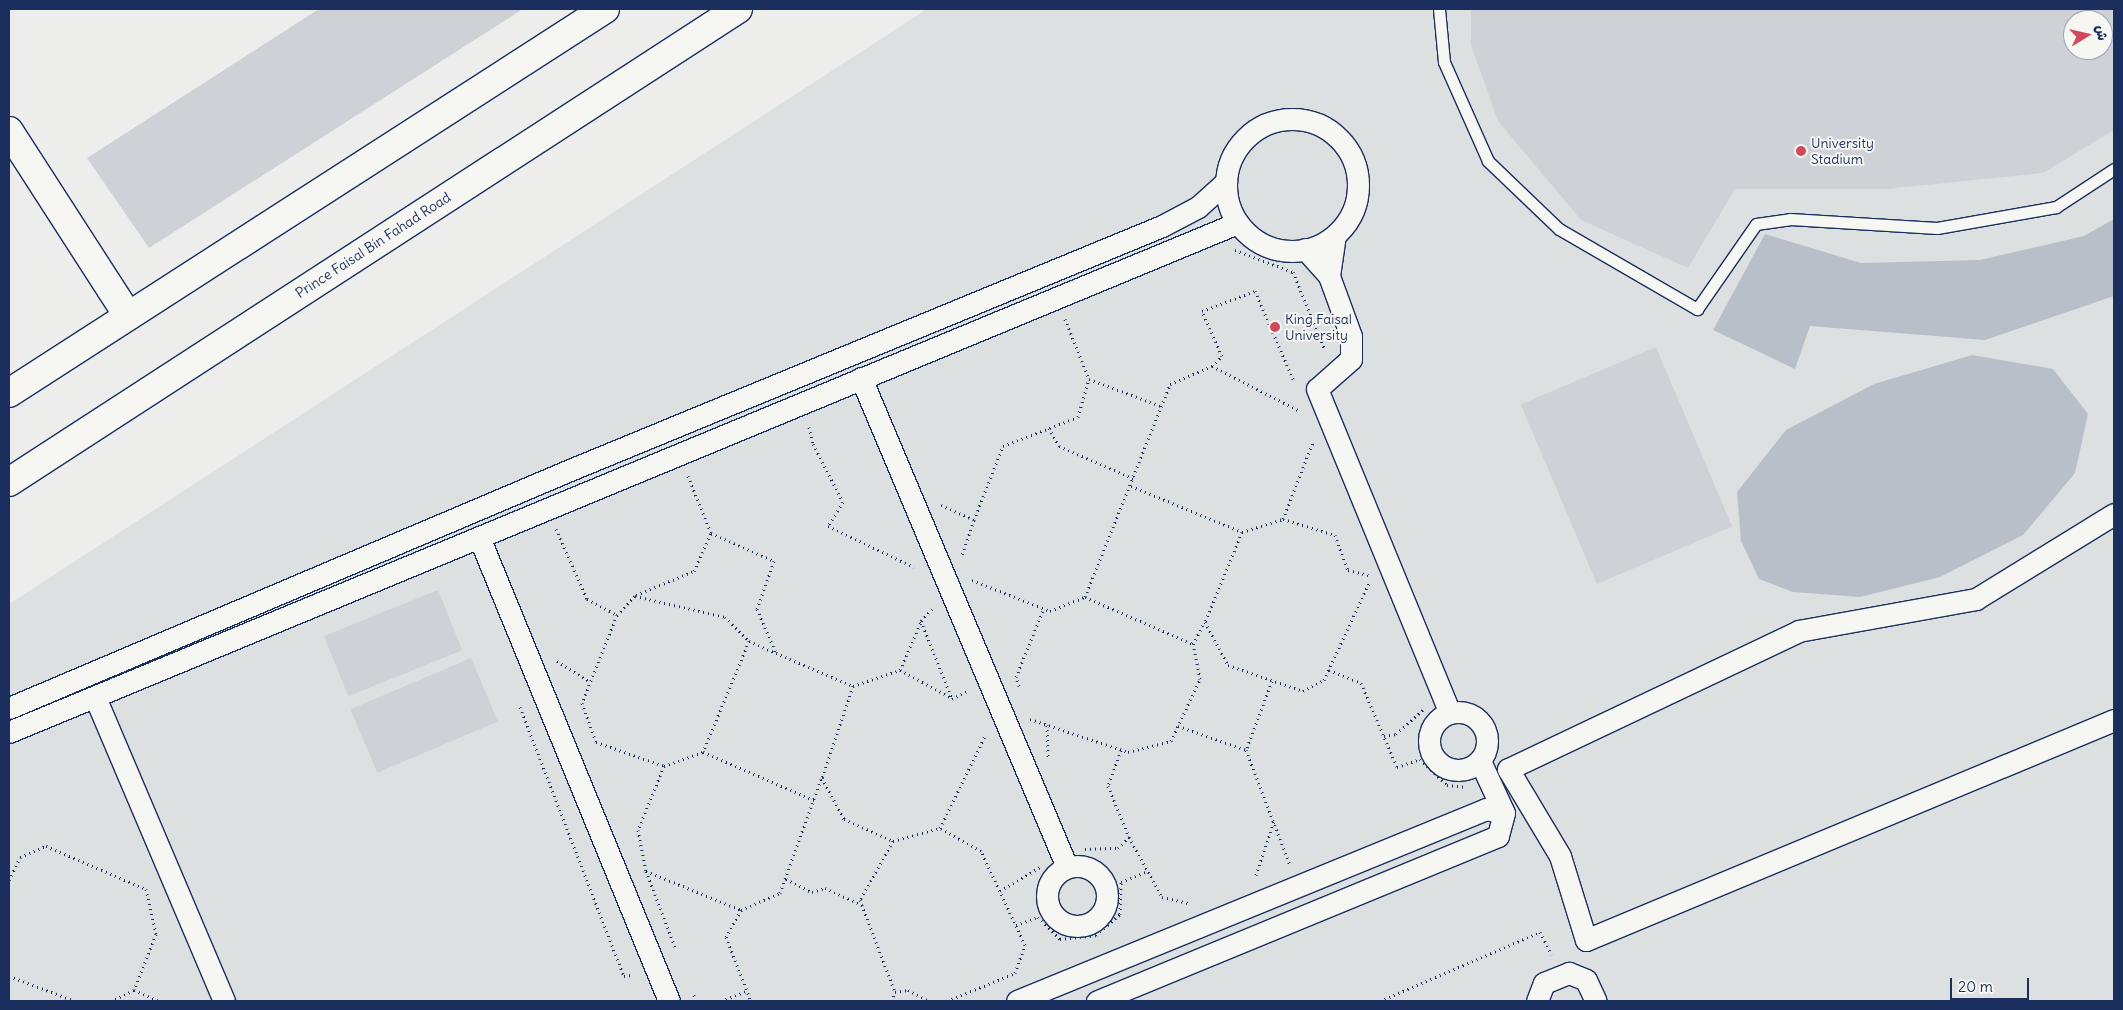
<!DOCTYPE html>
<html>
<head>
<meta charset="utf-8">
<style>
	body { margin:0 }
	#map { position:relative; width:2123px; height:1010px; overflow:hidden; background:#edeeec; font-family:Delius,"Playpen Sans Arabic",sans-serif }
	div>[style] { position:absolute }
	.built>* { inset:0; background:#dde0e1 }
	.green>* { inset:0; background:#ced2d7; transform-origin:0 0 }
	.building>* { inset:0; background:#b9bfc8 }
	.path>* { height:3px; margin-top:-1.5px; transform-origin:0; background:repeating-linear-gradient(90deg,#1b2f5e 0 1px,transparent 0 5px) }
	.roads { filter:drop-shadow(1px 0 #1b2f5e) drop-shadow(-1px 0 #1b2f5e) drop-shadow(0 1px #1b2f5e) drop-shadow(0 -1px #1b2f5e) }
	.lane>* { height:11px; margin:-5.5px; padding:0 5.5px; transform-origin:5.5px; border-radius:5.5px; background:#f6f6f2 }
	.street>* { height:21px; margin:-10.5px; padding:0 10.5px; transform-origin:10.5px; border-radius:10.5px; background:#f6f6f2 }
	.street>.ring { margin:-10.5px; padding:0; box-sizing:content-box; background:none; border:21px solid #f6f6f2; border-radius:50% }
	.secondary>* { height:28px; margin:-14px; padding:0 14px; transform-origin:14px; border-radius:14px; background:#f6f6f2 }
	.dots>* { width:14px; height:14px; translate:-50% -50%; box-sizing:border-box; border:2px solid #f6f6f2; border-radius:50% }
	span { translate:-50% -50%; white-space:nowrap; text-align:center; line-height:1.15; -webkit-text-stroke:4px #f6f6f2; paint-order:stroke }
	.poi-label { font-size:14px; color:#1b2f5e }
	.left { translate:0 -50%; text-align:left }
	.street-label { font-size:14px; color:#1b2f5e }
	.frame { position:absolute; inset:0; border:10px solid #1b2f5e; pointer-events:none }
	.north { position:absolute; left:2063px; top:10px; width:50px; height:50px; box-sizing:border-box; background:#f6f6f2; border:1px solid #9ea6b7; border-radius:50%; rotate:81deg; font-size:14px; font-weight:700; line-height:20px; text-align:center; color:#1b2f5e }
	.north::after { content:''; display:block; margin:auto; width:18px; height:22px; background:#d1495b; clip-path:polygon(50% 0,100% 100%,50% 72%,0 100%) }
	.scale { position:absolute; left:1950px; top:978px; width:79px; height:22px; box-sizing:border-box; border:2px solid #1b2f5e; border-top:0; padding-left:6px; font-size:15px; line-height:18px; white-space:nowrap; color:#1b2f5e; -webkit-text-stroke:4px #f6f6f2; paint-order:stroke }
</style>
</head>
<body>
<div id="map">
	<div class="built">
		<i style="clip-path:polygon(evenodd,927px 9px,2114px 9px,2114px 1001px,9px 1001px,9px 604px,927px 9px,2073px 20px,2103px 20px,2103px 50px,2073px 50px,2073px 20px)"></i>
	</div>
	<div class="green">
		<i style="clip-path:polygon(319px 9px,523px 9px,149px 248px,87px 158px)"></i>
		<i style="clip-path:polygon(evenodd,1471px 9px,2114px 9px,2114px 130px,2043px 173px,1886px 189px,1735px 189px,1688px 268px,1581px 220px,1498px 121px,1471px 45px,1471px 9px,2073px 20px,2103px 20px,2103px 50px,2073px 50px,2073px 20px)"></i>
		<i style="left:1656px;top:347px;width:195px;height:147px;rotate:67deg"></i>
		<i style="left:438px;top:590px;width:65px;height:123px;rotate:68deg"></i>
		<i style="left:471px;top:658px;width:69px;height:131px;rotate:67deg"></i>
	</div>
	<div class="building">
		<i style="clip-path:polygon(2114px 219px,2114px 296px,1985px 340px,1810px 326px,1795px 369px,1713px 330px,1765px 234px,1861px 263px,1980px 260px,2084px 236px)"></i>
		<i style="clip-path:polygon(1972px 355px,2053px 369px,2088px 414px,2075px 473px,2023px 535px,1940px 577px,1860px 597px,1793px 592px,1759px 579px,1741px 541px,1737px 492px,1786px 430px,1874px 384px)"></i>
	</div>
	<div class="path">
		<i style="left:1235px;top:250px;width:62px;rotate:20.8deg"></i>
		<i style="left:1293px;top:272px;width:84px;rotate:67.7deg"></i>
		<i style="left:1065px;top:319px;width:65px;rotate:68.2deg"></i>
		<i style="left:1089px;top:379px;width:77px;rotate:20.6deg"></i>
		<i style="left:1212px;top:366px;width:14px;rotate:-45deg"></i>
		<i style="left:1222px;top:356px;width:49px;rotate:-114deg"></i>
		<i style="left:1202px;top:311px;width:57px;rotate:-20.7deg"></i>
		<i style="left:1255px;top:291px;width:98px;rotate:66.6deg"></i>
		<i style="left:809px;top:427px;width:17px;rotate:77deg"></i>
		<i style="left:813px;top:444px;width:65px;rotate:62.7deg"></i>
		<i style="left:843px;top:502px;width:28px;rotate:122deg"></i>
		<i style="left:828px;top:526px;width:95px;rotate:25.5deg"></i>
		<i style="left:1049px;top:428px;width:21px;rotate:61deg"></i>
		<i style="left:1059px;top:446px;width:82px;rotate:23.7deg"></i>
		<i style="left:688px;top:476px;width:61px;rotate:68deg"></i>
		<i style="left:711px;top:533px;width:69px;rotate:24deg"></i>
		<i style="left:774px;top:561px;width:51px;rotate:109.5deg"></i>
		<i style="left:757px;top:609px;width:48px;rotate:66.6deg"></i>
		<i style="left:776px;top:653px;width:84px;rotate:23.2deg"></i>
		<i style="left:853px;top:686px;width:50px;rotate:-18.8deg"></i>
		<i style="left:900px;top:670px;width:52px;rotate:-66.4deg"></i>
		<i style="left:1131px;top:486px;width:120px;rotate:22.5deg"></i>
		<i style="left:1242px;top:532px;width:43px;rotate:-17.6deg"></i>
		<i style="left:1283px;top:519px;width:83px;rotate:-68.7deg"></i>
		<i style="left:941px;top:505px;width:36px;rotate:24deg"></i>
		<i style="left:974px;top:520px;width:37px;rotate:109deg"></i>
		<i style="left:1283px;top:519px;width:54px;rotate:17.1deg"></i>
		<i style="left:1335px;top:535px;width:37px;rotate:70deg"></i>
		<i style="left:1348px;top:570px;width:21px;rotate:14deg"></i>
		<i style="left:974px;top:520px;width:79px;rotate:-68.6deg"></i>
		<i style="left:1003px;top:446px;width:80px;rotate:-21.1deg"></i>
		<i style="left:1078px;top:417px;width:40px;rotate:-74deg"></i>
		<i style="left:556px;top:529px;width:77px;rotate:66.1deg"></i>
		<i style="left:587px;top:599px;width:34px;rotate:28deg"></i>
		<i style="left:617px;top:615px;width:95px;rotate:111.7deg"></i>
		<i style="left:582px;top:703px;width:41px;rotate:70.3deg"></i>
		<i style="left:596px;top:742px;width:72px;rotate:19.4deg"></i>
		<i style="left:664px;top:766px;width:69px;rotate:112.1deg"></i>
		<i style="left:638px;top:830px;width:42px;rotate:79deg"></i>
		<i style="left:646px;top:871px;width:103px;rotate:22.3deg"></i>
		<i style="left:741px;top:910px;width:31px;rotate:119deg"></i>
		<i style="left:726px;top:937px;width:69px;rotate:68.7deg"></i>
		<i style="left:1242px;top:532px;width:97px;rotate:112.3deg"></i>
		<i style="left:1205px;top:622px;width:49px;rotate:61.9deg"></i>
		<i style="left:1228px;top:665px;width:79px;rotate:19.1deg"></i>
		<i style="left:1303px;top:691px;width:24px;rotate:-28deg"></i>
		<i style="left:1324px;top:680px;width:109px;rotate:-65.1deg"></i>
		<i style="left:972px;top:580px;width:84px;rotate:21.7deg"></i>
		<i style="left:1050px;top:611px;width:38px;rotate:-22deg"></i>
		<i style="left:1085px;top:597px;width:229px;rotate:-68.2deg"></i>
		<i style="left:1170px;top:384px;width:46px;rotate:-23.2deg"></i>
		<i style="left:1212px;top:366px;width:99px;rotate:27.1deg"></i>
		<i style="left:636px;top:595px;width:63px;rotate:-22.5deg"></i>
		<i style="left:694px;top:571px;width:42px;rotate:-65.9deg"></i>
		<i style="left:1085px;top:597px;width:118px;rotate:23.5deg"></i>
		<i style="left:1193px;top:644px;width:24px;rotate:-62deg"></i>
		<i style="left:932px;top:609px;width:16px;rotate:133deg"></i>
		<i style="left:921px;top:621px;width:84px;rotate:68.3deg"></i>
		<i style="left:952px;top:699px;width:17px;rotate:-28deg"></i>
		<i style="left:617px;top:615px;width:26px;rotate:-47deg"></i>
		<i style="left:635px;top:596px;width:92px;rotate:13.1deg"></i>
		<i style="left:725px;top:617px;width:34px;rotate:45deg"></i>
		<i style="left:749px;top:641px;width:120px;rotate:112.5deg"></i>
		<i style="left:749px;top:641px;width:30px;rotate:24deg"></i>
		<i style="left:557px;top:661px;width:39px;rotate:32deg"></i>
		<i style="left:900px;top:670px;width:59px;rotate:28.3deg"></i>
		<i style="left:1329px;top:670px;width:35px;rotate:22deg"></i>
		<i style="left:1361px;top:683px;width:91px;rotate:66.8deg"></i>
		<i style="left:1397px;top:767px;width:24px;rotate:-19deg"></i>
		<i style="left:1420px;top:759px;width:37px;rotate:44deg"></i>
		<i style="left:1447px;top:785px;width:20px;rotate:6deg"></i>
		<i style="left:1272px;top:681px;width:74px;rotate:110.6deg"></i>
		<i style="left:1246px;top:750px;width:123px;rotate:69.1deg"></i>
		<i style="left:853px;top:686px;width:97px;rotate:108.6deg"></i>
		<i style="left:822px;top:778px;width:47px;rotate:61.8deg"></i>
		<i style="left:844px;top:819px;width:54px;rotate:24.2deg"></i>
		<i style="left:893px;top:841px;width:68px;rotate:119.2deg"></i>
		<i style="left:860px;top:900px;width:98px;rotate:69.2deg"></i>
		<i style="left:1019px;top:686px;width:9px;rotate:-108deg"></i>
		<i style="left:1016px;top:677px;width:74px;rotate:-67.9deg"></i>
		<i style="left:520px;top:707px;width:288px;rotate:68.9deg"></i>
		<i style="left:624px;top:976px;width:8px;rotate:-7deg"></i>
		<i style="left:1030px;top:719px;width:103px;rotate:18.6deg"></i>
		<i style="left:1128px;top:752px;width:44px;rotate:-14.3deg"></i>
		<i style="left:1171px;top:741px;width:68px;rotate:-64.9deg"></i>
		<i style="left:1200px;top:679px;width:36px;rotate:-101deg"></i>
		<i style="left:1047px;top:725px;width:32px;rotate:88deg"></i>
		<i style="left:1178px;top:726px;width:72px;rotate:19.4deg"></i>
		<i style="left:1384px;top:736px;width:12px;rotate:-9deg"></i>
		<i style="left:1396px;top:734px;width:38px;rotate:-42deg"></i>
		<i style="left:1121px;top:750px;width:38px;rotate:110deg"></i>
		<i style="left:1108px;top:786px;width:55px;rotate:67.6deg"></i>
		<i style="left:664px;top:766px;width:41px;rotate:-19.7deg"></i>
		<i style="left:703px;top:752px;width:121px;rotate:23.4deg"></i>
		<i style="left:893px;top:841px;width:49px;rotate:-15.5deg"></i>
		<i style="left:1085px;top:849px;width:33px;rotate:-2deg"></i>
		<i style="left:1118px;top:848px;width:16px;rotate:-45deg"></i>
		<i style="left:1129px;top:837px;width:68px;rotate:61.2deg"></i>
		<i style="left:1162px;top:897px;width:27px;rotate:13deg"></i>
		<i style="left:646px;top:871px;width:81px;rotate:69.1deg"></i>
		<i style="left:1256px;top:875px;width:57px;rotate:-71.6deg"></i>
		<i style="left:786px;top:879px;width:29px;rotate:27deg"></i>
		<i style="left:812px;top:892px;width:14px;rotate:-17deg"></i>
		<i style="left:825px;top:888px;width:41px;rotate:24.7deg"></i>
		<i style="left:9px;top:880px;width:25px;rotate:-64deg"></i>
		<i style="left:20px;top:857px;width:28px;rotate:-23deg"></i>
		<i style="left:46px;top:846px;width:109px;rotate:23.3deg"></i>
		<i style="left:146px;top:889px;width:46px;rotate:77.5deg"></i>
		<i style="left:156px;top:934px;width:60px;rotate:111.4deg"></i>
		<i style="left:134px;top:990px;width:25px;rotate:154deg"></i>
		<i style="left:1000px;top:891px;width:49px;rotate:-30.8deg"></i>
		<i style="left:741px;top:910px;width:43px;rotate:-23.6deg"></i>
		<i style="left:780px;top:893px;width:121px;rotate:-70.2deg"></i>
		<i style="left:1016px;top:925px;width:23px;rotate:-20deg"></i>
		<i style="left:1038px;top:917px;width:31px;rotate:45deg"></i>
		<i style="left:1060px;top:939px;width:36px;rotate:-6deg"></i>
		<i style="left:1096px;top:935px;width:32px;rotate:-41deg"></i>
		<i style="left:1120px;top:914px;width:32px;rotate:-88deg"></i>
		<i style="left:1121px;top:882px;width:29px;rotate:-22deg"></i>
		<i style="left:9px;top:976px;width:71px;rotate:20.7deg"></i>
		<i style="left:134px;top:990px;width:27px;rotate:24deg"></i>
		<i style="left:694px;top:995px;width:6px;rotate:72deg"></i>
		<i style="left:721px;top:1001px;width:28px;rotate:-21deg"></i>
		<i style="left:891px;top:1001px;width:10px;rotate:-66deg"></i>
		<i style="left:895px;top:992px;width:13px;rotate:-9deg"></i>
		<i style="left:908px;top:990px;width:24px;rotate:28deg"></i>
		<i style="left:947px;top:1001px;width:74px;rotate:-22.4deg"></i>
		<i style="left:1015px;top:973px;width:30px;rotate:-70deg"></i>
		<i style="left:1025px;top:945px;width:104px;rotate:-115.1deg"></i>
		<i style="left:981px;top:851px;width:47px;rotate:-150.7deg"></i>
		<i style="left:940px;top:828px;width:102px;rotate:-63.9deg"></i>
		<i style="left:1380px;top:1001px;width:174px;rotate:-23.3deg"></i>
		<i style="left:1540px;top:932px;width:25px;rotate:63deg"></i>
	</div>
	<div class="roads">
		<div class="lane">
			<i style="left:1439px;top:9px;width:53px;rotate:84.6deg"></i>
			<i style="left:1444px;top:62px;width:108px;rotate:66deg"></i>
			<i style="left:1488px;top:161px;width:98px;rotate:43.8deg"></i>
			<i style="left:1559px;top:229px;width:160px;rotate:30.1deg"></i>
			<i style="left:1697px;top:309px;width:103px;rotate:-55.2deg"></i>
			<i style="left:1756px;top:224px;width:34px;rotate:-8deg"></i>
			<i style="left:1790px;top:219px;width:147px;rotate:3.5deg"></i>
			<i style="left:1937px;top:228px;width:121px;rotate:-10deg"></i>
			<i style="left:2056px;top:207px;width:69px;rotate:-33.2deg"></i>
		</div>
		<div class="street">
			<i class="ring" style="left:1226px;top:119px;width:111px;height:111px"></i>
			<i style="left:1305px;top:249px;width:36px;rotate:48deg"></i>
			<i style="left:1329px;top:276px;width:41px;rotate:-81.7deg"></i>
			<i style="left:1329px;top:276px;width:64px;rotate:69.9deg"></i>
			<i style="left:1351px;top:336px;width:23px;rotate:90deg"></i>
			<i style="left:1351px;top:359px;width:45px;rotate:138.6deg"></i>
			<i style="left:1317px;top:389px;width:350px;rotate:67.7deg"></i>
			<i style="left:861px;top:378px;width:531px;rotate:67.16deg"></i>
			<i style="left:2114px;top:514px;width:162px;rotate:148.4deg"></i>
			<i style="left:1976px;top:599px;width:180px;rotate:169.8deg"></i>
			<i style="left:1799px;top:631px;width:322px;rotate:154.6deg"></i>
			<i style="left:1508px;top:769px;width:101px;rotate:59.1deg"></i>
			<i style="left:1560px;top:856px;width:88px;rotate:72.8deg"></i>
			<i style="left:1586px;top:940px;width:572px;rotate:-22.62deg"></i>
			<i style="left:479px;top:537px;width:501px;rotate:67.73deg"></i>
			<i style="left:95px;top:697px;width:330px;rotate:67deg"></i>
			<i style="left:9px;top:708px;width:609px;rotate:-22.99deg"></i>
			<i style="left:570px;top:470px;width:640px;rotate:-22.4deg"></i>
			<i style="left:1162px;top:226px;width:41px;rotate:-27.8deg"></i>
			<i style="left:1198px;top:207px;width:38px;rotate:-42deg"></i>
			<i class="ring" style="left:1429px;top:712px;width:37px;height:37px"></i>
			<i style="left:9px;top:732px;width:1329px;rotate:-22.51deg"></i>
			<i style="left:1480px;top:761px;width:57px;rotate:65.2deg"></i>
			<i class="ring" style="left:1047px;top:866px;width:39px;height:39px"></i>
			<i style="left:1017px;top:1001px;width:507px;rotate:-22.26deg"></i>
			<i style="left:1486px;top:809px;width:18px;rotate:13deg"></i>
			<i style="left:1504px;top:813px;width:24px;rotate:105deg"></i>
			<i style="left:1498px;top:836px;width:434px;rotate:157.6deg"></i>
			<i style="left:1537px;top:1001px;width:19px;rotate:-69deg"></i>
			<i style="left:1544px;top:983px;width:27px;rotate:-22deg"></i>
			<i style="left:1569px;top:973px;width:18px;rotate:22deg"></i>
			<i style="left:1586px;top:980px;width:23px;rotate:65deg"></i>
		</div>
		<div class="secondary">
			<i style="left:9px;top:131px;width:220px;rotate:57.2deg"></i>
			<i style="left:9px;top:393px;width:709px;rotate:-32.79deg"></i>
			<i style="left:9px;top:482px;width:869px;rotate:-32.98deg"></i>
		</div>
	</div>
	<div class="dots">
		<i style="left:1801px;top:151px;background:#d1495b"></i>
		<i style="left:1275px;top:327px;background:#d1495b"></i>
	</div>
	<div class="poi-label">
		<span class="left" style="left:1811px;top:151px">University<br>Stadium</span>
		<span class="left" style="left:1285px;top:327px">King Faisal<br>University</span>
	</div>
	<div class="street-label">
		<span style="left:373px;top:245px;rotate:-33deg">Prince Faisal Bin Fahad Road</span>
	</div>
	<div class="frame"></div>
	<div class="north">ش</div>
	<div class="scale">20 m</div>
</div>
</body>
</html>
